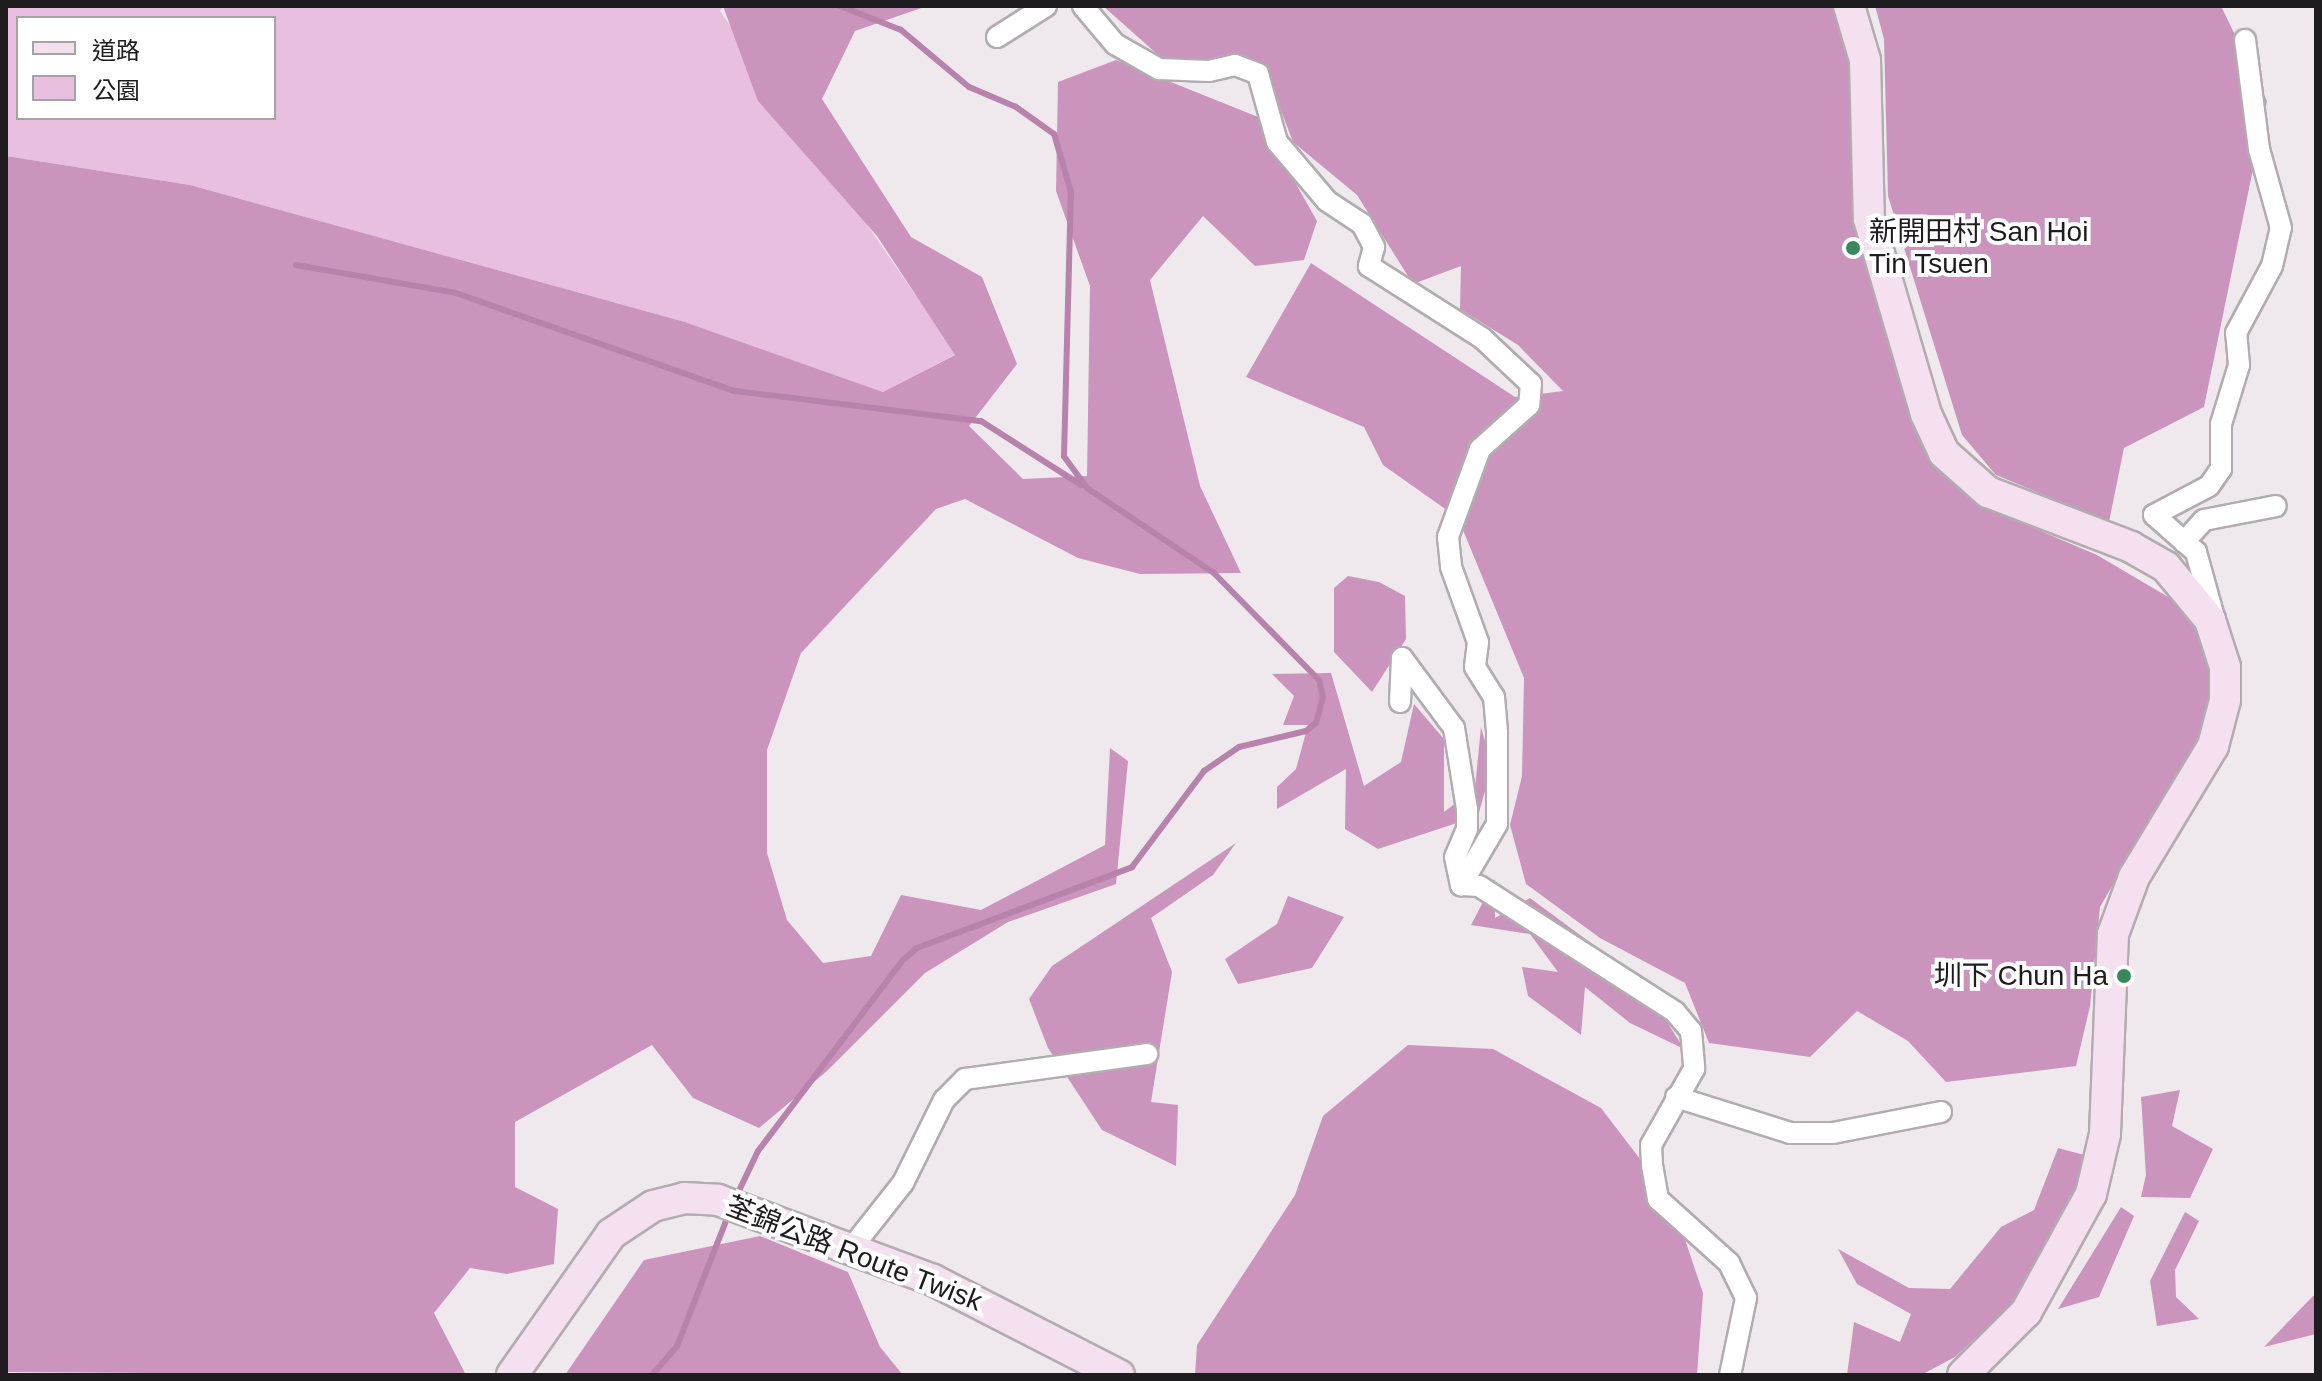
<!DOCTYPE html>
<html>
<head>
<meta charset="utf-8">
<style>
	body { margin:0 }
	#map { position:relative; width:2322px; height:1381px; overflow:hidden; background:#efe9ed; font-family:Helvetica,"Noto Sans TC",sans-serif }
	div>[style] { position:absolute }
	.green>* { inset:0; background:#e8bfde }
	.forest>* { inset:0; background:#cb94bd }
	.stream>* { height:6px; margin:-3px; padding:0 3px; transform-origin:3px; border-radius:3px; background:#b782ab }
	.roads { filter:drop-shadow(2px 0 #b2acb0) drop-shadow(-2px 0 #b2acb0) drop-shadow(0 2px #b2acb0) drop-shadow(0 -2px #b2acb0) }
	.street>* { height:20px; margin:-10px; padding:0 10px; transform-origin:10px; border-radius:10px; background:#fff }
	.secondary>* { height:30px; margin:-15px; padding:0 15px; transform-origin:15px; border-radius:15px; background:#f5e0f0 }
	.dots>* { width:22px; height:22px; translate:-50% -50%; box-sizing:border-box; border:4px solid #fff; border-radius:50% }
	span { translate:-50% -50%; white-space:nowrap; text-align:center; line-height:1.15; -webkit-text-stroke:8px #fff; paint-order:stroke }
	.poi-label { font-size:28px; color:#1e1c1e }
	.left { translate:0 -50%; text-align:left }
	.right { translate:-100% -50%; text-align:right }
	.street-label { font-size:28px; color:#1e1c1e }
	.frame { position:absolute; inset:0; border:8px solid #1e1c1e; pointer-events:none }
	.legend { position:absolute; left:16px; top:16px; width:260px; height:104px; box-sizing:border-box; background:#fff; border:2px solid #a5a4a5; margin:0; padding:10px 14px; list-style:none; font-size:24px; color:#1e1c1e }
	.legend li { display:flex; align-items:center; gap:16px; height:40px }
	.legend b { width:40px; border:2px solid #a5a4a5 }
</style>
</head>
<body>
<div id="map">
	<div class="green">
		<i style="clip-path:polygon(evenodd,6px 6px,723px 6px,720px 11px,956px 354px,883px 392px,685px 322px,190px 185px,6px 156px,6px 6px,18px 18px,274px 18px,274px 118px,18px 118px,18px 18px)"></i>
	</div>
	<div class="forest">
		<i style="clip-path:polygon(723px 6px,927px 6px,855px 31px,822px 99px,911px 237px,982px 277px,1017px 364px,969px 426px,1023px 479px,1087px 476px,1090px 286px,1056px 191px,1058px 82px,1116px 60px,1258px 117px,1317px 221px,1304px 260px,1255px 266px,1203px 216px,1150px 280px,1200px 486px,1241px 573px,1140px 574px,1078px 558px,965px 499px,936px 509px,801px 653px,767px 750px,767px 853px,787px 920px,823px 963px,871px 956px,901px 895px,981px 910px,1105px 845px,1110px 748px,1128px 761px,1116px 884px,1008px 922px,925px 973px,827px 1071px,759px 1128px,693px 1098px,652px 1045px,515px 1122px,515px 1187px,558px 1209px,554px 1264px,507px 1274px,470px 1268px,434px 1313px,466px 1375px,6px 1372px,6px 156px,190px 185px,685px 322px,883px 392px,955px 355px,877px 236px,758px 101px)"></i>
		<i style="clip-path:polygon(1103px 6px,1837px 6px,1850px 44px,1854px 200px,1931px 450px,1978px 504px,2097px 555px,2175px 601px,2219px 651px,2206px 724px,2100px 907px,2090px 1006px,2076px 1066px,1946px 1082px,1908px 1041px,1857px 1011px,1810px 1057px,1709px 1043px,1685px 983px,1600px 938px,1526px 884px,1510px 825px,1522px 776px,1524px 678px,1458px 518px,1383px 465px,1364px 427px,1246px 377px,1311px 263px,1515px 397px,1563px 391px,1518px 345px,1460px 309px,1461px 266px,1413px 284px,1357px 195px,1293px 142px,1264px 66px,1165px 61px)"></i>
		<i style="clip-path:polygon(1875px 6px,2221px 6px,2267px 101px,2204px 407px,2124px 448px,2109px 522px,1996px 475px,1962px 435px,1888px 196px,1884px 39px)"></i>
		<i style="clip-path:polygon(1348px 576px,1379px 582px,1405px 596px,1406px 639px,1372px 692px,1334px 652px,1334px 588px)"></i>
		<i style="clip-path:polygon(1331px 673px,1364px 786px,1401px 762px,1414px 704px,1444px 739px,1444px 812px,1475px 788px,1481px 727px,1492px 766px,1478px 816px,1378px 849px,1345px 829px,1346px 769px,1277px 809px,1277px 787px,1296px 769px,1308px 725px,1283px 725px,1294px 696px,1272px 674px)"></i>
		<i style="clip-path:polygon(1236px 843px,1213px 875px,1151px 918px,1172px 972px,1151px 1102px,1178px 1105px,1176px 1166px,1102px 1130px,1048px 1048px,1029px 999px,1052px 966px)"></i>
		<i style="clip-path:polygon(1495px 879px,1495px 918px,1530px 898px,1641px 980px,1684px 1049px,1630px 1023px,1585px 987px,1581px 1035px,1528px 996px,1522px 967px,1558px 972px,1530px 934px,1471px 925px)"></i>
		<i style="clip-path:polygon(1288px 896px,1344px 917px,1312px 968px,1238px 984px,1225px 959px,1277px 924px)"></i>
		<i style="clip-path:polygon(1408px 1045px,1493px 1049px,1601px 1108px,1672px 1201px,1703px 1293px,1697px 1375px,1195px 1375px,1197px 1345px,1295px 1195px,1323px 1116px)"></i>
		<i style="clip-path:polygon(2180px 1090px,2172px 1126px,2213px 1149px,2190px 1198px,2141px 1197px,2146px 1175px,2141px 1097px)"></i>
		<i style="clip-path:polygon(2058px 1148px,2088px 1156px,2079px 1197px,2056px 1246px,2012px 1304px,1955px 1357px,1921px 1375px,1847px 1375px,1854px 1322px,1900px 1342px,1911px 1314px,1857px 1284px,1838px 1249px,1909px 1288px,1950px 1289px,2001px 1227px,2034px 1210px)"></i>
		<i style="clip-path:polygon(2121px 1207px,2134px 1216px,2099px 1297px,2058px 1309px)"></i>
		<i style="clip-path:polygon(2185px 1212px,2199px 1221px,2175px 1270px,2176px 1297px,2199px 1319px,2157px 1326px,2150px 1281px)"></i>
		<i style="clip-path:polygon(760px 1236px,848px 1272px,880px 1347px,903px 1375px,565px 1375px,644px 1260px)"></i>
		<i style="clip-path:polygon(2316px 1295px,2316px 1334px,2264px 1347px,2313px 1296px)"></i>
	</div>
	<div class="stream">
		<i style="left:296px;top:265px;width:162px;rotate:9.9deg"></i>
		<i style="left:456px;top:293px;width:296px;rotate:19.4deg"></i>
		<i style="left:735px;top:391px;width:248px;rotate:7deg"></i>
		<i style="left:981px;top:421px;width:119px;rotate:32.6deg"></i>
		<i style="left:735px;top:1199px;width:53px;rotate:-64.4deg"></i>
		<i style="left:758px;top:1151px;width:238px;rotate:-52.8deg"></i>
		<i style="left:902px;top:961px;width:20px;rotate:-41deg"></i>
		<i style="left:917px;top:948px;width:230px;rotate:-20.6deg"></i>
		<i style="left:1132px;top:867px;width:120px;rotate:-53.1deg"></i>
		<i style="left:1204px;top:771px;width:42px;rotate:-34.4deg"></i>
		<i style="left:1239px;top:747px;width:69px;rotate:-13.4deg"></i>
		<i style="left:1306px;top:731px;width:13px;rotate:-39deg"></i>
		<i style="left:1316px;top:723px;width:27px;rotate:-75deg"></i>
		<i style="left:1323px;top:697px;width:17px;rotate:-103deg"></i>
		<i style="left:1319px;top:680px;width:150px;rotate:-134.5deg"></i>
		<i style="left:1214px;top:573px;width:153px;rotate:-146.2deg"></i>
		<i style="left:1087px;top:488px;width:39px;rotate:-126deg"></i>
		<i style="left:1064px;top:456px;width:264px;rotate:-88.5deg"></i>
		<i style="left:1071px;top:192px;width:60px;rotate:-106.3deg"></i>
		<i style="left:1054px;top:134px;width:47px;rotate:-144.6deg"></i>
		<i style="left:1016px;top:107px;width:51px;rotate:-156.9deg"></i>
		<i style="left:969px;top:87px;width:89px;rotate:-140deg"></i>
		<i style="left:901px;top:30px;width:66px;rotate:-158.5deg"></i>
		<i style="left:652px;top:1375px;width:38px;rotate:-49deg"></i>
		<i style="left:677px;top:1346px;width:143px;rotate:-68.6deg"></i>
	</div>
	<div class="roads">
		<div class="street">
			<i style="left:1083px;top:6px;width:50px;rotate:49.9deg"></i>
			<i style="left:1115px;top:44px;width:51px;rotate:29.6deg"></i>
			<i style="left:1159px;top:69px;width:50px;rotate:2.3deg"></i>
			<i style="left:1209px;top:71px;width:27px;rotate:-13deg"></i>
			<i style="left:1235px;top:65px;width:25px;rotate:21deg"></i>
			<i style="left:1258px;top:74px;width:71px;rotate:74.4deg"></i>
			<i style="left:1277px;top:142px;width:77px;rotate:49.7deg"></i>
			<i style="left:1327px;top:201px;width:42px;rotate:33.3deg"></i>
			<i style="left:1362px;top:224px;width:26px;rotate:62deg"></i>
			<i style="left:1374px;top:247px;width:20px;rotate:105deg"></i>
			<i style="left:1369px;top:266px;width:134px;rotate:32.5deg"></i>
			<i style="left:1482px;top:338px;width:67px;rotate:43.2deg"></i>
			<i style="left:1531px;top:384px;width:21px;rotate:95deg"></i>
			<i style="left:1529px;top:405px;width:66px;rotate:138.1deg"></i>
			<i style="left:1480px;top:449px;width:94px;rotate:110deg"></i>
			<i style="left:1448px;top:537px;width:30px;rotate:84deg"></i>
			<i style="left:1451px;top:567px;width:80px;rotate:70.2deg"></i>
			<i style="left:1478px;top:642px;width:25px;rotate:97deg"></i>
			<i style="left:1475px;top:667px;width:36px;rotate:58deg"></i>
			<i style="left:1494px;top:697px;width:36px;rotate:85deg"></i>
			<i style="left:1497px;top:733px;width:91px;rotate:90deg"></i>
			<i style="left:1497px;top:824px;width:71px;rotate:120.5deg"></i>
			<i style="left:997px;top:37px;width:58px;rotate:-32.3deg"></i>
			<i style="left:2184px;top:542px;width:30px;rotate:-48deg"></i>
			<i style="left:2204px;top:520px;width:73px;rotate:-11deg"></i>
			<i style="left:2215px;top:621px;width:72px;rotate:-105.4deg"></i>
			<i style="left:2196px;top:552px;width:56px;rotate:-138.6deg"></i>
			<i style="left:2154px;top:515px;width:62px;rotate:-27.8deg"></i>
			<i style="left:2209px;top:486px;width:21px;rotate:-55deg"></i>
			<i style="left:2221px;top:469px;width:45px;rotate:-90deg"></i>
			<i style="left:2221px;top:424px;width:62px;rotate:-73deg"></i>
			<i style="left:2239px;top:365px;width:32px;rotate:-95deg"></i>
			<i style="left:2236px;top:333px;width:76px;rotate:-61.8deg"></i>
			<i style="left:2272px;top:266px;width:39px;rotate:-77deg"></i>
			<i style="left:2281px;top:228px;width:82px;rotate:-105.6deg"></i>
			<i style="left:2259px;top:149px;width:110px;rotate:-97.3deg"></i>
			<i style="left:1400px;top:702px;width:44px;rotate:-87.4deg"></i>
			<i style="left:1402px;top:658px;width:87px;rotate:53.4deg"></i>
			<i style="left:1454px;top:728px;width:82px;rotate:80.9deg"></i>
			<i style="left:1467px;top:809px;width:20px;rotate:90deg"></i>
			<i style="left:1467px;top:829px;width:30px;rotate:113deg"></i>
			<i style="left:1455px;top:857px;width:29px;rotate:78deg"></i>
			<i style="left:1461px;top:885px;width:18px;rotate:3deg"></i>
			<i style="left:1479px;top:886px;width:233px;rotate:32.7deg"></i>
			<i style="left:1675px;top:1012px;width:25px;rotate:50deg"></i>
			<i style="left:1691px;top:1031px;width:38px;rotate:85deg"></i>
			<i style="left:1694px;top:1069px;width:87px;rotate:119.5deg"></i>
			<i style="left:1651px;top:1145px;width:20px;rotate:87deg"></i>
			<i style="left:1652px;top:1165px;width:35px;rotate:80deg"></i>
			<i style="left:1658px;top:1199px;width:96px;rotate:42deg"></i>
			<i style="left:1729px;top:1263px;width:39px;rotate:64deg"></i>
			<i style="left:1746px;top:1298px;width:79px;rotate:101.7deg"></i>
			<i style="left:1676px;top:1097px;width:120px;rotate:17.5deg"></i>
			<i style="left:1790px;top:1133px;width:43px"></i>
			<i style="left:1833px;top:1133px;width:110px;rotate:-11deg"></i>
			<i style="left:850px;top:1250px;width:85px;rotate:-51.7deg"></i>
			<i style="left:903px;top:1183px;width:93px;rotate:-63.7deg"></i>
			<i style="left:944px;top:1100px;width:30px;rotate:-45deg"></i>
			<i style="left:965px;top:1079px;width:184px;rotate:-7.8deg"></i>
		</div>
		<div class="secondary">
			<i style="left:1849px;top:6px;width:56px;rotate:73.5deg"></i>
			<i style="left:1865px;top:60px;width:159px;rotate:88.6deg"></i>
			<i style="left:1869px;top:219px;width:203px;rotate:73.7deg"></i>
			<i style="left:1926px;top:414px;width:43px;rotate:65.2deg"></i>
			<i style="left:1944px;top:453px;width:59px;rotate:41.6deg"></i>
			<i style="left:1988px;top:492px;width:153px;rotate:21deg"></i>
			<i style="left:2131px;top:547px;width:40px;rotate:29.7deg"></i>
			<i style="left:2166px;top:567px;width:69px;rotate:50.3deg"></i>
			<i style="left:2210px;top:620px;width:49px;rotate:72.3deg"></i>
			<i style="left:2225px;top:667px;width:33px;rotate:90deg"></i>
			<i style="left:2225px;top:700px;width:48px;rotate:104.6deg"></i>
			<i style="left:2213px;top:746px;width:153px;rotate:121.1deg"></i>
			<i style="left:2134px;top:877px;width:61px;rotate:110.2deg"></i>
			<i style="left:2113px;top:934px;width:200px;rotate:92.3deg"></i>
			<i style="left:2105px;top:1134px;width:62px;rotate:103.1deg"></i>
			<i style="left:2091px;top:1194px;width:135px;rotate:118.8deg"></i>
			<i style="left:2026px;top:1312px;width:89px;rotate:135deg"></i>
			<i style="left:512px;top:1375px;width:172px;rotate:-54.9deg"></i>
			<i style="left:611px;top:1234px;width:50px;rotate:-33.7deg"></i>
			<i style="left:653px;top:1206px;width:32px;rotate:-14deg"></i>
			<i style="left:684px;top:1198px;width:34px;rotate:3deg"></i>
			<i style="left:718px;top:1200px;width:229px;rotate:20.4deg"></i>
			<i style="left:933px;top:1280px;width:209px;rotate:27.1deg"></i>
		</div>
	</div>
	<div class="dots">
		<i style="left:1853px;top:248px;background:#38895a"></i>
		<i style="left:2124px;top:976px;background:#38895a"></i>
	</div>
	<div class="poi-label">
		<span class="left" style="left:1869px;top:248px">新開田村 San Hoi<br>Tin Tsuen</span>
		<span class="right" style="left:2108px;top:976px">圳下 Chun Ha</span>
	</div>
	<div class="street-label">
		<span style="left:854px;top:1254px;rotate:21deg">荃錦公路 Route Twisk</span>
	</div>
	<div class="frame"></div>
	<ul class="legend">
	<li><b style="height:10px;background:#f5e0f0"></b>道路</li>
	<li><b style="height:22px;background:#e8bfde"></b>公園</li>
	</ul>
</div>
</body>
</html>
